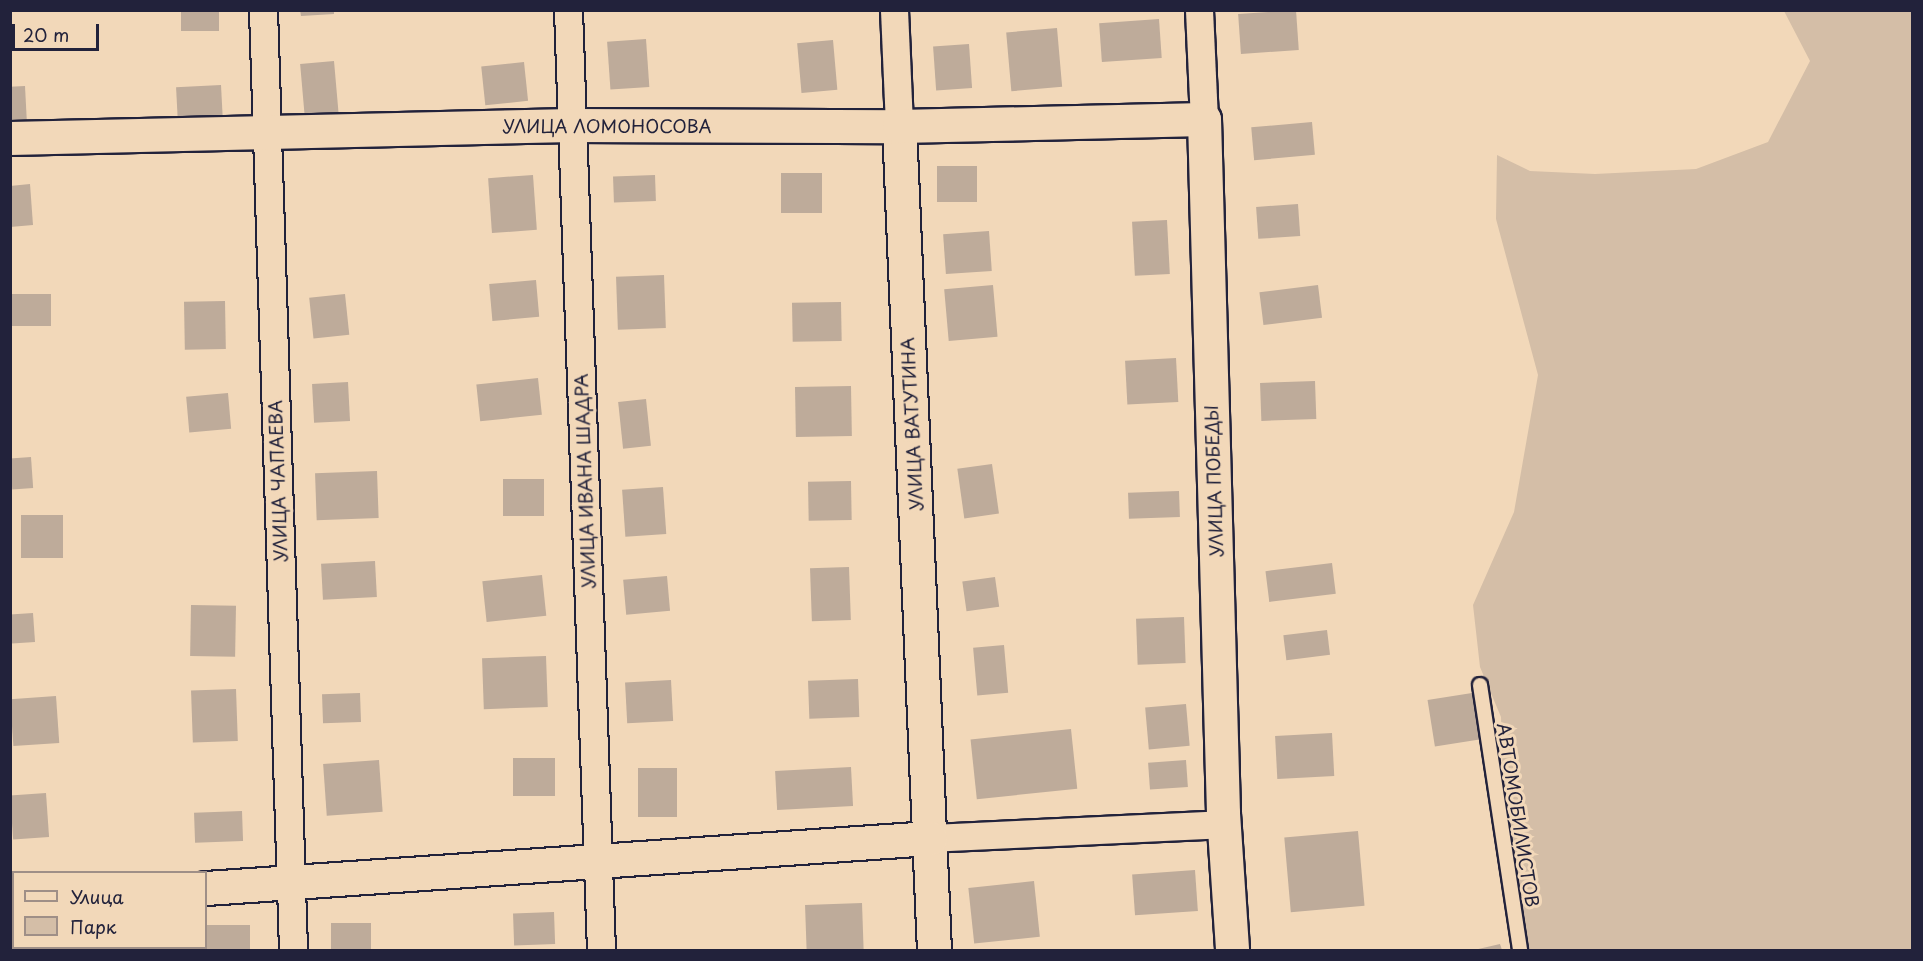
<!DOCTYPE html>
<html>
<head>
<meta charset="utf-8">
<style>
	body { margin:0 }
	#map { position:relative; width:1923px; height:961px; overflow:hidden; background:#f2d8b9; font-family:"Playpen Sans",sans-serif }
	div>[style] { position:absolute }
	.green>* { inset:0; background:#d4bea7 }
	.building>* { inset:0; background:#beab9a; transform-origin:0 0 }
	.roads { filter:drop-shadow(2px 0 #22223b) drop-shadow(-2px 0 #22223b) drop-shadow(0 2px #22223b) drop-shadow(0 -2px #22223b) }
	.lane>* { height:14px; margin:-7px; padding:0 7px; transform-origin:7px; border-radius:7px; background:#f2d8b9 }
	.street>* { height:27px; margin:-13.5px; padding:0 13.5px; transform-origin:13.5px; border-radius:13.5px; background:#f2d8b9 }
	.secondary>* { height:33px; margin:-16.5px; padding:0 16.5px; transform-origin:16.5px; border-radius:16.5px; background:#f2d8b9 }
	span { translate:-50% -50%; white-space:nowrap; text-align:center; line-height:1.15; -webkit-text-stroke:6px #f2d8b9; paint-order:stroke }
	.street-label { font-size:18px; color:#22223b }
	.frame { position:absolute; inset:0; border:12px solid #22223b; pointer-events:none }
	.legend { position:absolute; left:12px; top:871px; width:195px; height:78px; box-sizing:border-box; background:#f2d8b9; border:2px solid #9f8f87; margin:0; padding:8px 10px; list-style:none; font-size:18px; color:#22223b }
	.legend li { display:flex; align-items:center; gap:12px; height:30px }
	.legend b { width:30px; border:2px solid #9f8f87 }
	.scale { position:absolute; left:12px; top:24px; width:87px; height:27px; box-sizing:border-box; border:3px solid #22223b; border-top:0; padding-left:8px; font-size:18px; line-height:21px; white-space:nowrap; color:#22223b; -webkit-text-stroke:4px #f2d8b9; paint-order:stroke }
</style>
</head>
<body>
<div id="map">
	<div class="green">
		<i style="clip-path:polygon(1784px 11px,1912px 11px,1912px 950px,1524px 950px,1504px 814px,1501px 717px,1480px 667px,1473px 605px,1514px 512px,1538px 375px,1496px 219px,1497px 155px,1530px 171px,1595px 174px,1696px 169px,1768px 142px,1810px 61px)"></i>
	</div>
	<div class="building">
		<i style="left:181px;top:10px;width:38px;height:21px"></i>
		<i style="clip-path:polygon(300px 10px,334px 10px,334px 14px,301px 16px)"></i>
		<i style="left:1296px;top:10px;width:40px;height:58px;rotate:86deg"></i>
		<i style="left:1159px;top:19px;width:39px;height:60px;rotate:86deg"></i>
		<i style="left:1057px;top:28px;width:59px;height:51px;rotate:85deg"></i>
		<i style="left:646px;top:39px;width:48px;height:39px;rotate:86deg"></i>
		<i style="left:833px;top:40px;width:50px;height:36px;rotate:85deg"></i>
		<i style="left:969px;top:44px;width:44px;height:36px;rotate:86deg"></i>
		<i style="left:334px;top:61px;width:53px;height:34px;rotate:85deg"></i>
		<i style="left:524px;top:62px;width:39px;height:43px;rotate:84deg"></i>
		<i style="left:221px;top:85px;width:35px;height:45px;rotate:87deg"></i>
		<i style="left:25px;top:86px;width:39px;height:15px;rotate:87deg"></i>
		<i style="left:1312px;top:122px;width:33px;height:61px;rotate:85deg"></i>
		<i style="left:977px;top:166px;width:36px;height:40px;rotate:90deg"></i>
		<i style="left:822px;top:173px;width:40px;height:41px;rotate:90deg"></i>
		<i style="left:533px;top:175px;width:55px;height:45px;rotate:86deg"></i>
		<i style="left:655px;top:175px;width:26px;height:42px;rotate:88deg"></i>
		<i style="clip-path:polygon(30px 184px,33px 225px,10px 227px,10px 186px)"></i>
		<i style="left:1298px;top:204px;width:32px;height:42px;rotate:86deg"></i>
		<i style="left:1167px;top:220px;width:54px;height:35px;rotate:87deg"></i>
		<i style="left:989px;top:231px;width:40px;height:46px;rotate:86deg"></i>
		<i style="left:664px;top:275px;width:53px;height:48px;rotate:88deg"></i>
		<i style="left:536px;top:280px;width:37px;height:47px;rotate:85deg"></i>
		<i style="left:993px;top:285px;width:52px;height:49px;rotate:85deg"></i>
		<i style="left:1318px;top:285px;width:33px;height:59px;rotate:83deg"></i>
		<i style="left:51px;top:294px;width:32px;height:41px;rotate:90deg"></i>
		<i style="left:345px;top:294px;width:41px;height:36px;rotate:84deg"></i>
		<i style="left:225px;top:301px;width:48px;height:41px;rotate:89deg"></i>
		<i style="left:841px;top:302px;width:39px;height:49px;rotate:89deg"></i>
		<i style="left:1176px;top:358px;width:44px;height:51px;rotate:87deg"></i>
		<i style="left:538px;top:378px;width:37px;height:62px;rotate:84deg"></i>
		<i style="left:1315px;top:381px;width:38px;height:55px;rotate:88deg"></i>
		<i style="left:348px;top:382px;width:39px;height:36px;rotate:87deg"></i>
		<i style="left:851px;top:386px;width:50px;height:56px;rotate:89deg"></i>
		<i style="left:228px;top:393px;width:36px;height:42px;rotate:85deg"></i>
		<i style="left:646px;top:399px;width:47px;height:28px;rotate:84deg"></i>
		<i style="left:31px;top:457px;width:31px;height:21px;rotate:86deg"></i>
		<i style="left:992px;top:464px;width:50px;height:35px;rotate:82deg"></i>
		<i style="left:377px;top:471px;width:47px;height:62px;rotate:88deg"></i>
		<i style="left:544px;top:479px;width:37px;height:41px;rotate:90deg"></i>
		<i style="left:851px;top:481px;width:39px;height:43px;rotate:89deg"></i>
		<i style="left:663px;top:487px;width:47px;height:41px;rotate:86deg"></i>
		<i style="left:1179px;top:491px;width:26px;height:51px;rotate:88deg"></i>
		<i style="left:21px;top:515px;width:42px;height:43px"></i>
		<i style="left:375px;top:561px;width:36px;height:54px;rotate:87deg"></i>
		<i style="left:1332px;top:563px;width:31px;height:67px;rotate:83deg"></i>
		<i style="left:849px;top:567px;width:53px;height:39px;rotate:88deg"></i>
		<i style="left:542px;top:575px;width:41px;height:60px;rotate:84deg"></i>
		<i style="left:667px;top:576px;width:35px;height:44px;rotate:85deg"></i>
		<i style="left:995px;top:577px;width:30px;height:33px;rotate:82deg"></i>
		<i style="left:191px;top:605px;width:45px;height:51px;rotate:1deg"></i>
		<i style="left:33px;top:613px;width:29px;height:23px;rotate:86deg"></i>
		<i style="left:1184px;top:617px;width:46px;height:48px;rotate:88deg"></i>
		<i style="left:1327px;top:630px;width:25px;height:44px;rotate:83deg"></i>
		<i style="left:1004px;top:645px;width:48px;height:31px;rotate:85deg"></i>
		<i style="left:546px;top:656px;width:51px;height:64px;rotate:88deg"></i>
		<i style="left:858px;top:679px;width:38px;height:50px;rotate:88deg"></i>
		<i style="left:671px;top:680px;width:41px;height:46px;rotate:87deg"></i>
		<i style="left:236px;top:689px;width:52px;height:45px;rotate:88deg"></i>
		<i style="left:360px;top:693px;width:29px;height:38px;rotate:88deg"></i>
		<i style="left:1472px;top:693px;width:47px;height:45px;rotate:81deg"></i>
		<i style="left:56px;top:696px;width:47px;height:46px;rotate:86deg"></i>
		<i style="left:1186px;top:704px;width:42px;height:41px;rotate:85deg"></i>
		<i style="left:1071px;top:729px;width:60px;height:101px;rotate:84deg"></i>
		<i style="left:1332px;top:733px;width:43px;height:57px;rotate:87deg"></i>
		<i style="left:513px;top:758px;width:42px;height:38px"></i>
		<i style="left:379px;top:760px;width:52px;height:56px;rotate:86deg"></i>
		<i style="left:1186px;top:760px;width:27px;height:38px;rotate:86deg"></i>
		<i style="left:851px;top:767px;width:39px;height:76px;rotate:87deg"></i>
		<i style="left:638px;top:768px;width:39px;height:49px"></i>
		<i style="left:46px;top:793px;width:44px;height:36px;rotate:86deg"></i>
		<i style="left:242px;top:811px;width:30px;height:48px;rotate:88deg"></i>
		<i style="left:1358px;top:831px;width:75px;height:74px;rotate:85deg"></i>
		<i style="left:1195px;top:870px;width:41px;height:63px;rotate:86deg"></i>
		<i style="left:1034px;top:881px;width:56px;height:66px;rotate:84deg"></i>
		<i style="left:862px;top:903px;width:47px;height:57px;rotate:88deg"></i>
		<i style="left:554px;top:912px;width:32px;height:41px;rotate:88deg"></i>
		<i style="left:371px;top:923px;width:27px;height:40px;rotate:90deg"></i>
		<i style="left:206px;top:925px;width:44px;height:25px"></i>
		<i style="clip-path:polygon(10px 935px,14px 948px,43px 950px,10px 950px)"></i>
		<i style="clip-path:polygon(1500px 944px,1502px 950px,1474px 950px)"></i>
	</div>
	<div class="roads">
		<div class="lane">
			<i style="left:1480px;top:685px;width:268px;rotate:81.4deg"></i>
		</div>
		<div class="street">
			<i style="left:263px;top:10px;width:940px;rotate:88.17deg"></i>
			<i style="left:568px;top:10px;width:941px;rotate:87.99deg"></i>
			<i style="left:894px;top:10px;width:116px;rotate:87.5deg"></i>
			<i style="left:1199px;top:10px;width:109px;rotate:87.4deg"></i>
			<i style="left:930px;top:838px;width:294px;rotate:-2.7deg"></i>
		</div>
		<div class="secondary">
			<i style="left:899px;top:126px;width:825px;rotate:87.57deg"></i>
			<i style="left:10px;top:138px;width:562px;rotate:-1.33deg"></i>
			<i style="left:572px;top:125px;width:327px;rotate:0.2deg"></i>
			<i style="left:899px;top:126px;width:305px;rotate:-1.3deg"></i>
			<i style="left:1204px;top:119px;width:694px;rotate:88.43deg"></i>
			<i style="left:1223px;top:813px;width:137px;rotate:86.2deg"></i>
			<i style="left:206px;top:888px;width:726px;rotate:-3.95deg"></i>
			<i style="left:10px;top:902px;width:4px"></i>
		</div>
	</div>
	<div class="street-label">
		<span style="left:607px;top:126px">УЛИЦА ЛОМОНОСОВА</span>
		<span style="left:912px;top:424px;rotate:-93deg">УЛИЦА ВАТУТИНА</span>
		<span style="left:278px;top:481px;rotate:-92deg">УЛИЦА ЧАПАЕВА</span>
		<span style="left:585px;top:481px;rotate:-92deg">УЛИЦА ИВАНА ШАДРА</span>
		<span style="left:1214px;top:481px;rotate:-92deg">УЛИЦА ПОБЕДЫ</span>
		<span style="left:1518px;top:815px;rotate:81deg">АВТОМОБИЛИСТОВ</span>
	</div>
	<div class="frame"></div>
	<ul class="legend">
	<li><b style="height:8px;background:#f2d8b9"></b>Улица</li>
	<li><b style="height:16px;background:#d4bea7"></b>Парк</li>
	</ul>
	<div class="scale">20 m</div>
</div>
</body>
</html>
